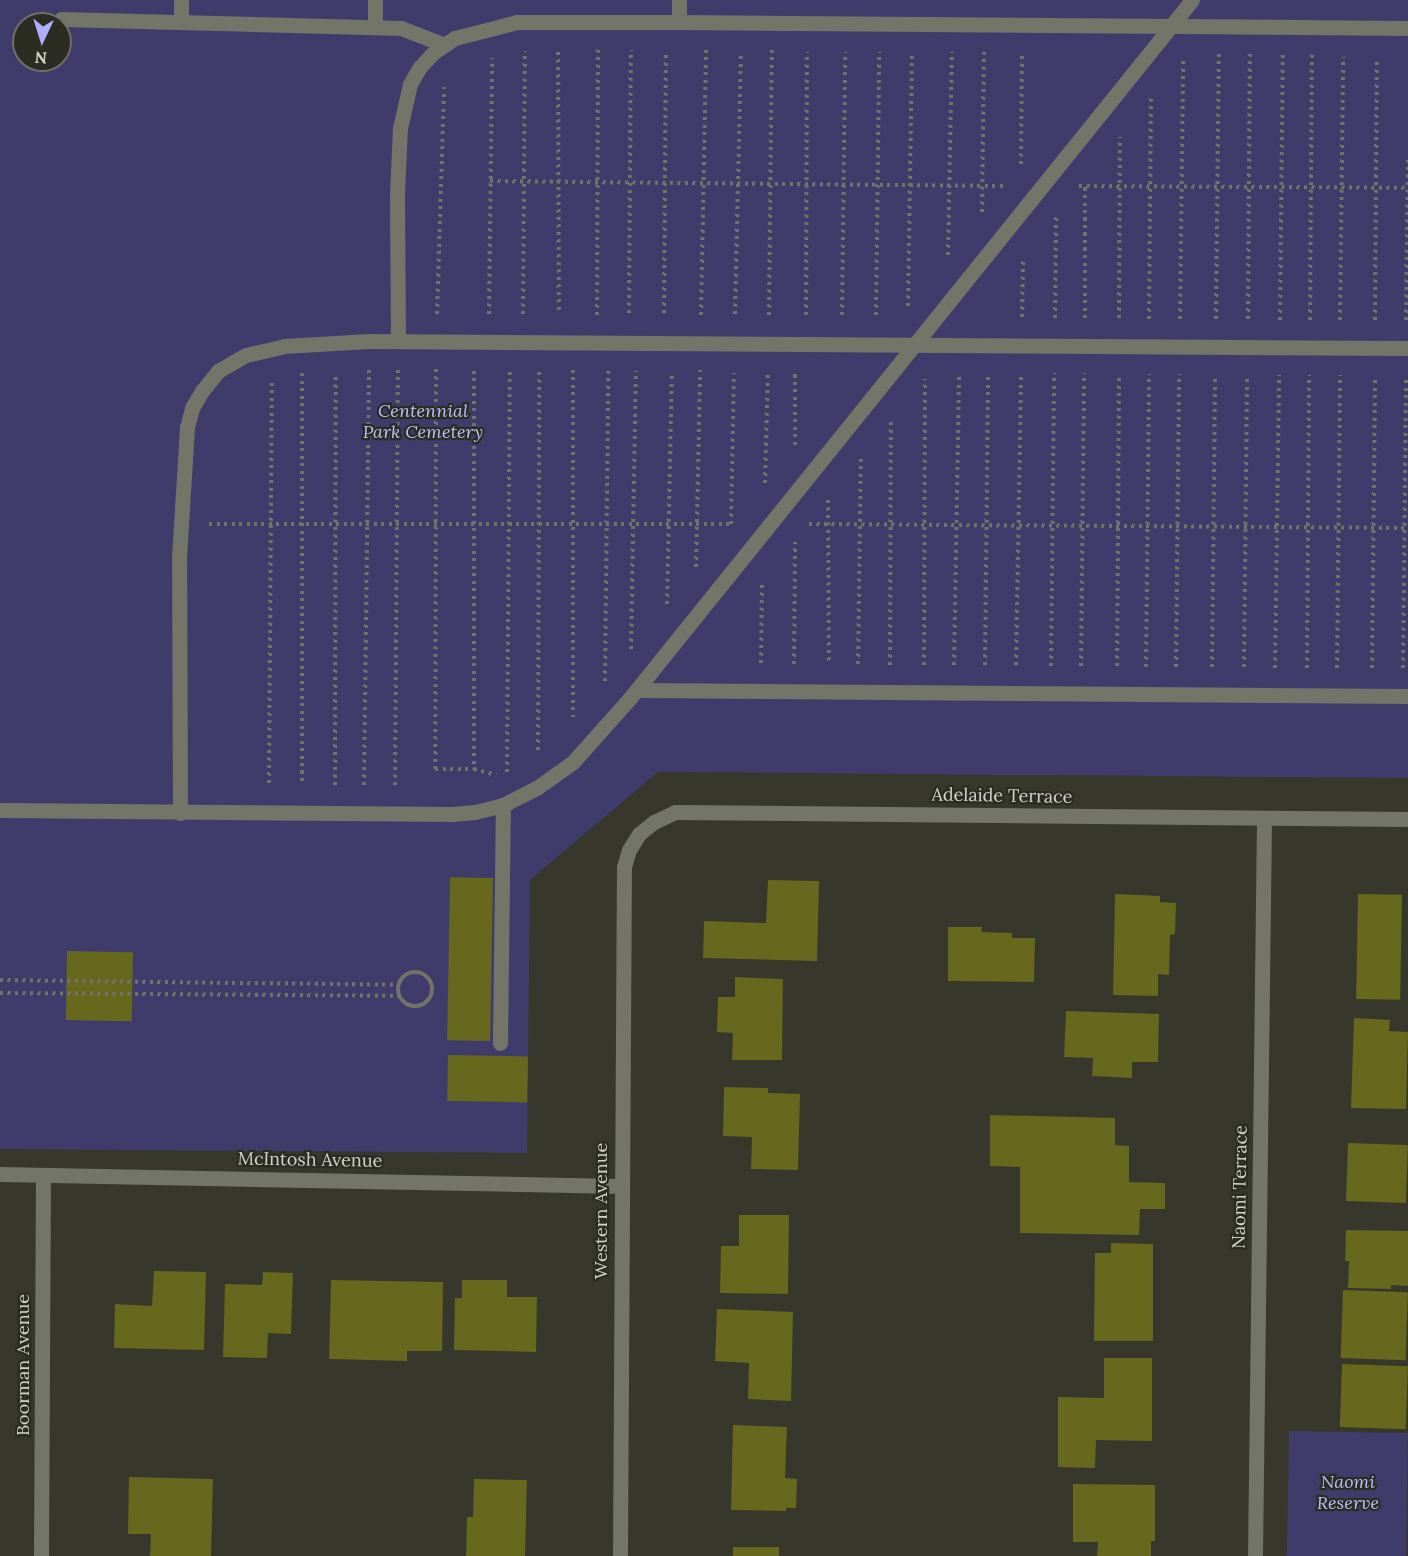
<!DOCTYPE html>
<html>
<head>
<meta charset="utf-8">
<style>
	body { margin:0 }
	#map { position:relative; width:1408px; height:1556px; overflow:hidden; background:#37372c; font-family:Lora,serif }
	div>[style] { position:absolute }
	.green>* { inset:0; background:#3f3c6b; transform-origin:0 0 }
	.building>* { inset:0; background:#65681d; transform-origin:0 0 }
	.path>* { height:4px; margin-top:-2px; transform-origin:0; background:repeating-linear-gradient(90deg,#727269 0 3px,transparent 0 7.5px) }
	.path>.ring { margin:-2px; padding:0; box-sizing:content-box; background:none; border:4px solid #727269; border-radius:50% }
	.service>* { height:15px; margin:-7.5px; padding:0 7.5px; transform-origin:7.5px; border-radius:7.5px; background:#737568 }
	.minor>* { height:15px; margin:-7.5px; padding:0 7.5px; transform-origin:7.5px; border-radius:7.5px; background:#737568 }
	span { translate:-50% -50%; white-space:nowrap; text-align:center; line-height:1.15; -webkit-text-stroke:4.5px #2c2d22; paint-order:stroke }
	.park-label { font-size:18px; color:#bdbefe; font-style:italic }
	.street-label { font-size:18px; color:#d2d3cc }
	.north { position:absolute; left:12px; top:12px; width:60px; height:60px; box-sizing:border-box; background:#2c2d22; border:2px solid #6e6f66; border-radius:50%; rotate:184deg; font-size:16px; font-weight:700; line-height:24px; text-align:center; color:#d2d3cc }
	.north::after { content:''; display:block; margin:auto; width:21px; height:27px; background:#afaefa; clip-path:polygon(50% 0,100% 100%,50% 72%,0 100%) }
</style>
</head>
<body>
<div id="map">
	<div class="green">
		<i style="clip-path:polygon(evenodd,0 0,1408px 0,1408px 778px,658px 772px,530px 880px,527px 1153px,0 1149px,0 0,24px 24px,60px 24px,60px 60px,24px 60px,24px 24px)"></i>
		<i style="left:1289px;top:1431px;width:119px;height:125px;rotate:1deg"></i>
	</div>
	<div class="building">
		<i style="left:493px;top:878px;width:163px;height:43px;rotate:91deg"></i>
		<i style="clip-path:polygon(768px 880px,819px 881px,817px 961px,703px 958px,704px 921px,766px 923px)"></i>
		<i style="clip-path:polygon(1115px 894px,1160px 896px,1160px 902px,1176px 903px,1175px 934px,1170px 935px,1169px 975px,1158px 974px,1158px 996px,1113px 995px)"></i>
		<i style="left:1358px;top:894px;width:44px;height:105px;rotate:1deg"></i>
		<i style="clip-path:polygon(948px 927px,982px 927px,981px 932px,1012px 933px,1012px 938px,1035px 938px,1034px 982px,948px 981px)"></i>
		<i style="left:67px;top:951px;width:66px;height:69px;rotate:1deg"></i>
		<i style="clip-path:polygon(735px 977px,783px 979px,782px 1060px,732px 1060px,733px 1033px,717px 1032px,718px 997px,735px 997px)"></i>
		<i style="clip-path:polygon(1066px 1011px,1159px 1014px,1158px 1062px,1132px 1062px,1132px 1078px,1092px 1076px,1093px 1058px,1064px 1057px)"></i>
		<i style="clip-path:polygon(1354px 1018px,1390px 1020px,1389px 1031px,1408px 1032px,1406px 1109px,1351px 1108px)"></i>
		<i style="left:448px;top:1055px;width:80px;height:46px;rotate:1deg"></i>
		<i style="clip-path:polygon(724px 1087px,768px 1088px,768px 1093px,800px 1094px,798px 1170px,751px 1169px,752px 1137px,723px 1136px)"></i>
		<i style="clip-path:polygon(990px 1115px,1115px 1118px,1115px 1145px,1129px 1146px,1129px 1182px,1165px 1183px,1165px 1209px,1140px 1209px,1139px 1235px,1020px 1233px,1020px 1167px,990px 1166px)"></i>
		<i style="left:1348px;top:1143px;width:60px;height:58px;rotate:2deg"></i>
		<i style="clip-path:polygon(739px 1215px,789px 1215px,788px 1294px,720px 1293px,721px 1246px,739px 1246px)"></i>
		<i style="clip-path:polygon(1346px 1230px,1408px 1231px,1408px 1286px,1391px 1285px,1391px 1289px,1348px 1288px,1349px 1261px,1345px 1261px)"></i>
		<i style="clip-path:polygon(1111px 1243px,1153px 1244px,1153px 1341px,1094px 1341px,1095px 1253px,1111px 1253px)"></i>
		<i style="clip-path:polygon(154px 1271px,206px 1272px,204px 1350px,114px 1348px,115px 1304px,152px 1306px)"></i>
		<i style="clip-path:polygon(263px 1272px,293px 1273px,291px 1334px,268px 1333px,267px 1358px,223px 1357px,225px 1284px,262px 1285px)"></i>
		<i style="clip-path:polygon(331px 1280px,443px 1282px,442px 1351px,407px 1351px,407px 1361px,329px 1359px)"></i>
		<i style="clip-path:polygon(462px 1280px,507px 1280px,507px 1297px,537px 1297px,536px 1352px,454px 1350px,455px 1298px,462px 1298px)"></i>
		<i style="left:1343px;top:1290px;width:65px;height:68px;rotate:2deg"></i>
		<i style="clip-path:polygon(717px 1309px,793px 1312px,791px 1401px,748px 1399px,749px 1363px,715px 1361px)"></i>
		<i style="clip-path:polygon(1104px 1358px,1152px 1358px,1152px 1441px,1096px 1440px,1095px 1468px,1058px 1467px,1058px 1397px,1104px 1398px)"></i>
		<i style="left:1342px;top:1364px;width:66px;height:63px;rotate:2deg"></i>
		<i style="clip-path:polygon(733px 1425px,787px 1427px,785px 1478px,797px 1479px,796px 1508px,786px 1508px,786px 1511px,731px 1510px)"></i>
		<i style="clip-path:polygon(129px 1477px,213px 1479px,211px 1556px,150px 1556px,151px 1534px,128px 1534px)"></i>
		<i style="clip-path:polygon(474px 1479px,527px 1480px,525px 1556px,466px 1556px,467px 1517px,473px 1517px)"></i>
		<i style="clip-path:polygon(1073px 1484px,1155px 1485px,1155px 1541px,1151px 1541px,1151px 1556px,1097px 1556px,1098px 1542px,1073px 1542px)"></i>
		<i style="left:733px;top:1547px;width:46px;height:9px"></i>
	</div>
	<div class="path">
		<i style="left:558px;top:52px;width:262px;rotate:89.8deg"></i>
		<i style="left:1021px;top:164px;width:109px;rotate:-89.5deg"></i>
		<i style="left:490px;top:181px;width:515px;rotate:0.56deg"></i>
		<i style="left:1079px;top:186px;width:329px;rotate:0.3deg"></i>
		<i style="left:982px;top:212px;width:160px;rotate:-89.3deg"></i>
		<i style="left:948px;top:255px;width:203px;rotate:-88.9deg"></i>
		<i style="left:908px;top:306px;width:253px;rotate:-89.1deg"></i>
		<i style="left:629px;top:313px;width:263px;rotate:-89.6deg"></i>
		<i style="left:664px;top:313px;width:262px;rotate:-89.6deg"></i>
		<i style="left:437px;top:314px;width:227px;rotate:-88.2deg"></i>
		<i style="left:489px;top:314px;width:256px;rotate:-89.3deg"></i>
		<i style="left:523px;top:314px;width:263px;rotate:-89.6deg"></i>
		<i style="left:735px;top:314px;width:262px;rotate:-88.7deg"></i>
		<i style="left:597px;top:315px;width:266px;rotate:-89.8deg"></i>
		<i style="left:701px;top:315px;width:266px;rotate:-88.9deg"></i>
		<i style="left:769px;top:315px;width:265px;rotate:-89.4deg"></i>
		<i style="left:806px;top:315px;width:263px;rotate:-89.8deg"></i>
		<i style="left:842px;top:315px;width:263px;rotate:-89.3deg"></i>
		<i style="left:876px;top:315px;width:263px;rotate:-89.3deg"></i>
		<i style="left:1022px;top:317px;width:58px;rotate:-89deg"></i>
		<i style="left:1055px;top:318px;width:101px;rotate:-89.4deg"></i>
		<i style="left:1085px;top:318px;width:134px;rotate:-90deg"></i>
		<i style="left:1119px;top:318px;width:181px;rotate:-89.7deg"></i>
		<i style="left:1149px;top:319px;width:221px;rotate:-89.5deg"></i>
		<i style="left:1180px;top:319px;width:260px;rotate:-89.3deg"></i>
		<i style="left:1216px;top:319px;width:265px;rotate:-89.4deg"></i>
		<i style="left:1248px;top:319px;width:265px;rotate:-89.6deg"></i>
		<i style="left:1280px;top:320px;width:266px;rotate:-89.4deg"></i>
		<i style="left:1310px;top:320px;width:266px;rotate:-89.6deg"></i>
		<i style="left:1340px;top:320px;width:263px;rotate:-89.3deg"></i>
		<i style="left:1375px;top:320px;width:262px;rotate:-89.6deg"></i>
		<i style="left:1406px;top:320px;width:160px;rotate:-89.3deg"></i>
		<i style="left:436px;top:369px;width:400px;rotate:90.1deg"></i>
		<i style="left:435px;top:769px;width:39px"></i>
		<i style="left:474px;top:769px;width:23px;rotate:15deg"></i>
		<i style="left:573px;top:370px;width:347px;rotate:90deg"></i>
		<i style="left:474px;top:371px;width:398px;rotate:90deg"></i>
		<i style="left:302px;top:373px;width:412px;rotate:90deg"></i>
		<i style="left:795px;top:445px;width:74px;rotate:-90deg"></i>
		<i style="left:765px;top:483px;width:112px;rotate:-88.5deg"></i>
		<i style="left:828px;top:500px;width:164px;rotate:89.7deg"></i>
		<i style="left:209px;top:524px;width:523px"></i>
		<i style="left:731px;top:524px;width:151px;rotate:-88.9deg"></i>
		<i style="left:809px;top:524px;width:599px;rotate:0.38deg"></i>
		<i style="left:696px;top:567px;width:197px;rotate:-88.8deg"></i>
		<i style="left:667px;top:604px;width:232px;rotate:-88.8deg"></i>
		<i style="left:631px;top:649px;width:278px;rotate:-89deg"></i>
		<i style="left:761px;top:663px;width:82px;rotate:-89.3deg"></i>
		<i style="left:794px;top:664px;width:122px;rotate:-89.5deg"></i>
		<i style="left:858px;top:664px;width:206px;rotate:-89.2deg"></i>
		<i style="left:890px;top:665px;width:245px;rotate:-89.8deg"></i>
		<i style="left:924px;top:665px;width:286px;rotate:-89.8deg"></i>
		<i style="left:954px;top:665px;width:292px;rotate:-89deg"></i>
		<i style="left:985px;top:665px;width:292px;rotate:-89.4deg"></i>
		<i style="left:1016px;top:665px;width:292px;rotate:-89deg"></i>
		<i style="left:1051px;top:666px;width:293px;rotate:-89.4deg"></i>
		<i style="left:1081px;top:666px;width:293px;rotate:-89.4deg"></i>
		<i style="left:1117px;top:666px;width:292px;rotate:-89.6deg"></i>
		<i style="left:1146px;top:667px;width:293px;rotate:-89.4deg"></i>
		<i style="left:1176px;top:667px;width:293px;rotate:-89.4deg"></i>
		<i style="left:1212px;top:667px;width:292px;rotate:-89.4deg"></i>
		<i style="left:1244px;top:667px;width:292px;rotate:-89.4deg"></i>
		<i style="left:1275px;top:668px;width:293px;rotate:-89.2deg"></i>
		<i style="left:1307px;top:668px;width:293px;rotate:-89.6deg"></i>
		<i style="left:1337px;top:668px;width:293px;rotate:-89.4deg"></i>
		<i style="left:1372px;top:668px;width:292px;rotate:-89.4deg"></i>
		<i style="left:1403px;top:668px;width:292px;rotate:-89.4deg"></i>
		<i style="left:605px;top:681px;width:310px;rotate:-89.4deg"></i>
		<i style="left:538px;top:750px;width:379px;rotate:-89.8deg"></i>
		<i style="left:507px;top:772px;width:401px;rotate:-89.6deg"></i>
		<i style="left:269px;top:783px;width:404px;rotate:-89.6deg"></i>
		<i style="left:335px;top:785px;width:412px;rotate:-89.9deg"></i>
		<i style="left:364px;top:785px;width:415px;rotate:-89.3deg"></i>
		<i style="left:395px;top:785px;width:415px;rotate:-89.6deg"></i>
		<i class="ring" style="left:398px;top:972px;width:30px;height:30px"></i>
		<i style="left:0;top:980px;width:398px;rotate:0.7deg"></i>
		<i style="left:0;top:993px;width:399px;rotate:0.4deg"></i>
	</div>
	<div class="service">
		<i style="left:375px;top:0;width:27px;rotate:90deg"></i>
		<i style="left:679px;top:0;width:22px;rotate:90deg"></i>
		<i style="left:679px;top:22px;width:729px;rotate:0.47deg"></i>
		<i style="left:61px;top:19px;width:340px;rotate:1.5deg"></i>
		<i style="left:401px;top:28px;width:47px;rotate:21.1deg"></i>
		<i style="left:181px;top:22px;width:22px;rotate:-90deg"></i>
		<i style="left:398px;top:341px;width:148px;rotate:-90.4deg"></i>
		<i style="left:397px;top:193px;width:65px;rotate:-87.4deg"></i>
		<i style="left:400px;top:128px;width:45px;rotate:-77.2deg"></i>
		<i style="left:410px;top:84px;width:20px;rotate:-60deg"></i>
		<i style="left:420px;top:67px;width:21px;rotate:-47deg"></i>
		<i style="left:434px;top:52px;width:25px;rotate:-34deg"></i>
		<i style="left:455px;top:38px;width:64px;rotate:-14.5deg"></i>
		<i style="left:517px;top:22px;width:162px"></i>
		<i style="left:637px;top:690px;width:771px;rotate:0.45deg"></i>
		<i style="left:0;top:810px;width:453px;rotate:0.5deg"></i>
		<i style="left:453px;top:814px;width:22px;rotate:-5deg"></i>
		<i style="left:475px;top:812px;width:29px;rotate:-14deg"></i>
		<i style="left:503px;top:805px;width:39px;rotate:-27deg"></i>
		<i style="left:538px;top:787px;width:43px;rotate:-35.5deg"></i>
		<i style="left:573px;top:762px;width:86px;rotate:-48.3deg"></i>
		<i style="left:630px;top:698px;width:896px;rotate:-51.16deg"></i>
		<i style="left:180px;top:813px;width:255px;rotate:-90.2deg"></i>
		<i style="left:179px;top:558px;width:131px;rotate:-86.5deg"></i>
		<i style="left:187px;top:427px;width:20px;rotate:-75deg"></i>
		<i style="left:192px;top:408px;width:20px;rotate:-60deg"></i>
		<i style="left:202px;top:391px;width:26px;rotate:-51deg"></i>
		<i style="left:218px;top:371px;width:32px;rotate:-30deg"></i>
		<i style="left:246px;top:355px;width:39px;rotate:-13deg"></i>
		<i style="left:284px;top:346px;width:85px;rotate:-3.4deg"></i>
		<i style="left:369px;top:341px;width:1039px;rotate:0.39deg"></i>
		<i style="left:500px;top:1043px;width:238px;rotate:-89.3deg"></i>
	</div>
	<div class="minor">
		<i style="left:0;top:1174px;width:620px;rotate:1.11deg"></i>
		<i style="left:41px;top:1556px;width:381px;rotate:-89.7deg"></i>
		<i style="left:620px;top:1556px;width:689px;rotate:-89.67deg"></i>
		<i style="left:624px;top:867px;width:18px;rotate:-74deg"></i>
		<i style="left:629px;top:850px;width:19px;rotate:-58deg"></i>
		<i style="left:639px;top:834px;width:19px;rotate:-39deg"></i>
		<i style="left:654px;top:822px;width:23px;rotate:-25deg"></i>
		<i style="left:675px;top:812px;width:733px;rotate:0.55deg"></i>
		<i style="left:1255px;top:1556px;width:737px;rotate:-89.3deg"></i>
	</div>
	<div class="park-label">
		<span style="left:423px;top:422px">Centennial<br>Park Cemetery</span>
		<span style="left:1348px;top:1493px">Naomi<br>Reserve</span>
	</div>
	<div class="street-label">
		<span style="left:1002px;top:796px;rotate:1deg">Adelaide Terrace</span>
		<span style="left:310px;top:1160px;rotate:1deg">McIntosh Avenue</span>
		<span style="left:1240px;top:1187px;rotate:-89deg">Naomi Terrace</span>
		<span style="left:601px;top:1211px;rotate:-90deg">Western Avenue</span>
		<span style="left:23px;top:1365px;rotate:-90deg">Boorman Avenue</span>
	</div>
	<div class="north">N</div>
</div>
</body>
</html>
